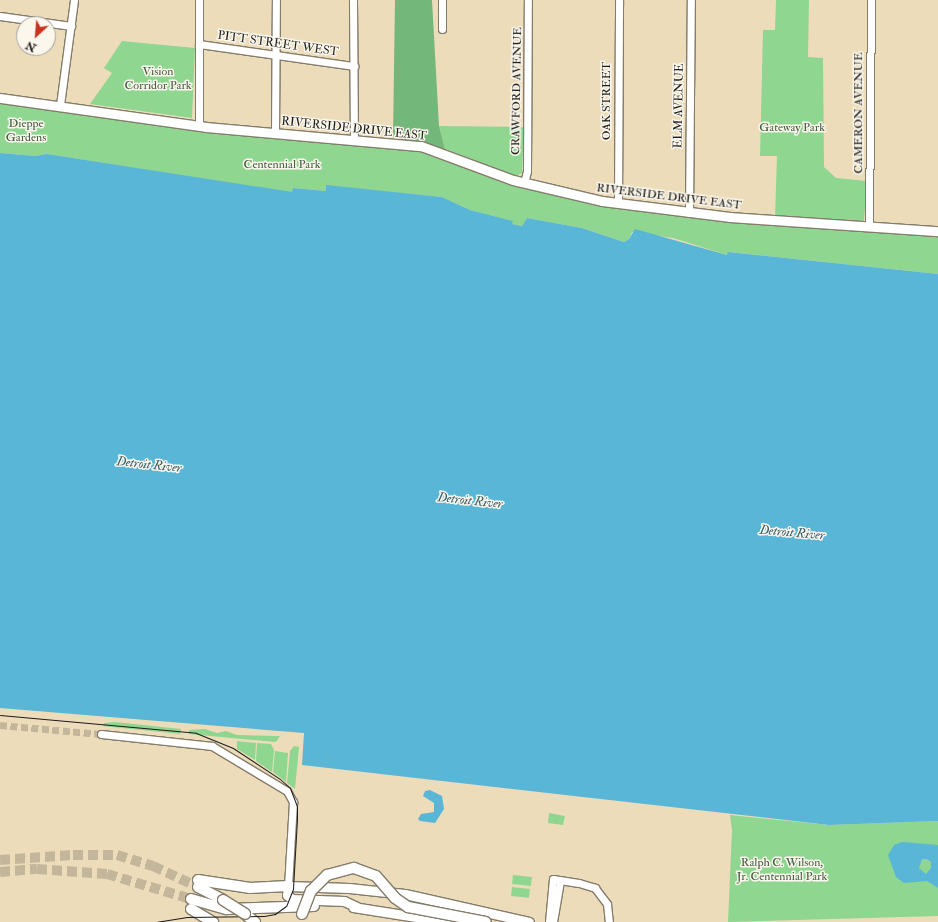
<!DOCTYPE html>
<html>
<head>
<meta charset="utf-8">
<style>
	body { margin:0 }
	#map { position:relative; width:938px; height:922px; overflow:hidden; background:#eddcba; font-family:"IM FELL Double Pica",serif }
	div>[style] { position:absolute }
	.green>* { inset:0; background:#8fd691; transform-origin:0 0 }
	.forest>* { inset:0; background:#73b77b }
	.water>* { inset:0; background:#59b6d7 }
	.minor-tunnel>* { height:7px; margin-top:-3.5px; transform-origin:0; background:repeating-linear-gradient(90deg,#c3b69a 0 7px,transparent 0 10.5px) }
	.highway-tunnel>* { height:10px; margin-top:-5px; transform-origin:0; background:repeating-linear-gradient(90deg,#c3b69a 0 10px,transparent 0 15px) }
	.roads { filter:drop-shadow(1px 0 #847c6b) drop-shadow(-1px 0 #847c6b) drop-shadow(0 1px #847c6b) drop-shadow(0 -1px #847c6b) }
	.minor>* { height:7px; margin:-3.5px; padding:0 3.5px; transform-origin:3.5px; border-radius:3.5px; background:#fff }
	.major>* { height:9px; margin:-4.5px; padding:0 4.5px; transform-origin:4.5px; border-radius:4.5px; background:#fff }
	.highway>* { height:10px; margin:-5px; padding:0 5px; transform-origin:5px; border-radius:5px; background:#fff }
	.tram>* { height:1px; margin:-0.5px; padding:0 0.5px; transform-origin:0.5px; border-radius:0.5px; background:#1c1c1c }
	.bridges { filter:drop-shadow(1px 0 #847c6b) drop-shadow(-1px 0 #847c6b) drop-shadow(0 1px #847c6b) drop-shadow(0 -1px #847c6b) }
	.highway-bridge>* { height:10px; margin:-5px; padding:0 5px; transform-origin:5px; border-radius:5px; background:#fff }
	span { translate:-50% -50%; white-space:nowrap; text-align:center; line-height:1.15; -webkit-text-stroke:3px #fbf7ec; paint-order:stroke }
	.street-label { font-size:12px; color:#1c1c1c }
	.park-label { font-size:12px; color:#445d45 }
	.water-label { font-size:13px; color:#345a67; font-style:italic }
	.north { position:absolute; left:16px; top:16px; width:40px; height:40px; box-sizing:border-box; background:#fbf7ec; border:1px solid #a29f99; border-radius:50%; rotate:206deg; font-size:11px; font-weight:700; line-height:16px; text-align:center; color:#1c1c1c }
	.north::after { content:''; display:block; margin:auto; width:14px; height:18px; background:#c8321e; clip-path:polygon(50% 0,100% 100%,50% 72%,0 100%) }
</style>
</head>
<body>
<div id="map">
	<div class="green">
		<i style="clip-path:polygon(776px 0,809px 0,808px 57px,823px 58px,824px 167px,836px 178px,867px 181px,864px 221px,775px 217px,777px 156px,760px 156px,763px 30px,775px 30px)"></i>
		<i style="clip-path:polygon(122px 41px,195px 48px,192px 118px,90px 104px,112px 73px,104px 68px)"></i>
		<i style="clip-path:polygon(0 103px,213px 134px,394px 146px,423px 151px,536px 191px,596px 205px,742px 223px,938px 235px,938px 274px,729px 252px,727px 255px,673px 238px,632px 232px,629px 239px,624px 242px,582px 228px,527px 218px,522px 226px,512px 224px,512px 221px,470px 210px,442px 197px,326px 186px,326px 191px,293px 188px,293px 193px,47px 154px,35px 156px,0 153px)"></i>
		<i style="clip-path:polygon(439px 126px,524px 127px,522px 173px,516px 176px,445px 149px)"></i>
		<i style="clip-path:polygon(115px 722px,181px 729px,180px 734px,103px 726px,104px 723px)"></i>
		<i style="clip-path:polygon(205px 729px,217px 733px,226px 731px,237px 735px,280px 736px,276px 742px,189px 734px,189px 730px)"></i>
		<i style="clip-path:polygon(237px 741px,256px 743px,255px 760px,237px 749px)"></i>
		<i style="clip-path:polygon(257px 743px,271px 744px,274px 750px,272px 772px,256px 761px)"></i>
		<i style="clip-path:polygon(294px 746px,299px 747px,295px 789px,287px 783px,290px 751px)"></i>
		<i style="clip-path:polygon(275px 751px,288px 753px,286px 782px,273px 772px)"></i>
		<i style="clip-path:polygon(549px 813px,565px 816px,563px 825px,548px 823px)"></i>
		<i style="clip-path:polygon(730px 815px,829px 825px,938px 821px,938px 916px,728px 922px,732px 830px)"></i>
		<i style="left:513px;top:875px;width:19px;height:9px;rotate:6deg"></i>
		<i style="left:512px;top:887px;width:18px;height:9px;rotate:6deg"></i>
	</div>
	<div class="forest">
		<i style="clip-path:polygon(395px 0,432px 0,439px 126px,445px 149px,393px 137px)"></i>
	</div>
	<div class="water">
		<i style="clip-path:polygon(0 153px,35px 156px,47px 154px,292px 192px,293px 188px,326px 191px,326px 185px,442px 197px,470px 210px,513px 221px,512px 224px,522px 226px,527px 218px,582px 228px,624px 242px,629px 239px,635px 229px,727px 255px,728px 252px,938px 274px,938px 821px,829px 825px,302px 765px,304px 733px,0 708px)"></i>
		<i style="clip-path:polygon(430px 790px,442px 796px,444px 809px,435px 823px,420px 821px,418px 819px,421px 814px,434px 812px,434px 803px,423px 796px,425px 791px)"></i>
		<i style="clip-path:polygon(evenodd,902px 842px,938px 845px,938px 888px,927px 881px,904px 883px,896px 877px,888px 855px,894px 845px,902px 842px,922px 859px,927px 859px,931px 862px,931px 868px,926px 874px,919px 868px,922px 859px)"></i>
	</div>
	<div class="minor-tunnel">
		<i style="left:0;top:725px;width:101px;rotate:5.1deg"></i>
	</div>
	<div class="highway-tunnel">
		<i style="left:0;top:860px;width:73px;rotate:-3.9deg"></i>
		<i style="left:73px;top:855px;width:44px"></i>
		<i style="left:117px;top:855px;width:38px;rotate:17deg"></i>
		<i style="left:153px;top:866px;width:50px;rotate:25deg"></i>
		<i style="left:0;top:872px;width:37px;rotate:-5deg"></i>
		<i style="left:37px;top:869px;width:70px;rotate:4.1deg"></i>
		<i style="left:107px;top:874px;width:88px;rotate:16.6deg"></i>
	</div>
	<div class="roads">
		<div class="minor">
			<i style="left:353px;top:0;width:139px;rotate:89.6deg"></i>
			<i style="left:0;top:16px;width:72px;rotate:8deg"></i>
			<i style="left:442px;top:29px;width:29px;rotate:-90deg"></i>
			<i style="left:199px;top:44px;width:157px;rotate:8.1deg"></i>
			<i style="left:60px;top:105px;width:106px;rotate:-82.4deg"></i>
			<i style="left:199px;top:126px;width:126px;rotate:-90deg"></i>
			<i style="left:275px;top:133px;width:133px;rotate:-89.6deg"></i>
			<i style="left:524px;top:183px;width:12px;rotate:-76deg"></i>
			<i style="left:527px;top:171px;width:171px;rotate:-89.7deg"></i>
			<i style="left:618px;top:203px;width:203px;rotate:-89.7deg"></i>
			<i style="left:689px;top:213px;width:213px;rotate:-89.5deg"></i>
			<i style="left:869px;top:227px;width:227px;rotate:-89.5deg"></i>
			<i style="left:101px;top:734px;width:112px;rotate:6.2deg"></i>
			<i style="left:212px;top:746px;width:87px;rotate:31deg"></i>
			<i style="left:287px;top:791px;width:13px;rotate:61deg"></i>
			<i style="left:293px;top:802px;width:84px;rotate:93.4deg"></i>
			<i style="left:549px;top:922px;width:43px;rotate:-84.7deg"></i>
			<i style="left:553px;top:879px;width:26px;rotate:9deg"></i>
			<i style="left:579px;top:883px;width:17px;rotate:17deg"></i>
			<i style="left:595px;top:888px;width:20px;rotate:53deg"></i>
			<i style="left:607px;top:904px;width:18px;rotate:84deg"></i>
			<i style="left:553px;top:922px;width:42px;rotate:-80.3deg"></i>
		</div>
		<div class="major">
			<i style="left:0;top:98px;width:208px;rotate:8deg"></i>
			<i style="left:206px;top:127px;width:216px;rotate:5.1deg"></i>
			<i style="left:421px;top:146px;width:98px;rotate:20.3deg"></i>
			<i style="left:513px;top:180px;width:91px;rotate:13.3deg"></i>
			<i style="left:602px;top:201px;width:129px;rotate:7.1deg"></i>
			<i style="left:730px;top:217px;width:208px;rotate:3.9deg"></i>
			<i style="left:353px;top:907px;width:96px;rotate:9deg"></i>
			<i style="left:357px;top:907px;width:14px;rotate:-155deg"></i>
			<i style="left:344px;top:901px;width:52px;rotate:-177.8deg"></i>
			<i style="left:292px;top:899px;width:6px;rotate:-141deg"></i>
			<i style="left:287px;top:895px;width:9px;rotate:-84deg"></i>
			<i style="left:288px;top:886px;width:61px;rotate:1.9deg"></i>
			<i style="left:349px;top:888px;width:56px;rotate:6.1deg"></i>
			<i style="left:405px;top:894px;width:127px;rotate:12.7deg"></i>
		</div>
		<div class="highway">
			<i style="left:198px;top:880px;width:53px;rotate:8.7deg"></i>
			<i style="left:250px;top:888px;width:38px;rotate:-3deg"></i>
			<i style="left:198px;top:887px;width:28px;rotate:27deg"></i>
			<i style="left:191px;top:899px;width:37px;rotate:16deg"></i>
			<i style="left:227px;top:909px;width:87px;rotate:-2deg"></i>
			<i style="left:191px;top:909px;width:26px;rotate:31deg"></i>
			<i style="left:245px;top:914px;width:13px;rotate:39deg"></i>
		</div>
	</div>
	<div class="tram">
		<i style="left:0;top:715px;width:197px;rotate:5.2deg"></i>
		<i style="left:196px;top:733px;width:40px;rotate:22deg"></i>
		<i style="left:233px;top:748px;width:56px;rotate:33.4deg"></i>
		<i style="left:280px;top:779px;width:13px;rotate:42deg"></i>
		<i style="left:290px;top:788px;width:19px;rotate:69deg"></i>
		<i style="left:297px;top:806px;width:13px;rotate:90deg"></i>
		<i style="left:297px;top:819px;width:70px;rotate:93.3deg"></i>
		<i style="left:293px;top:889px;width:18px;rotate:112deg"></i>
		<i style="left:286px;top:906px;width:14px;rotate:144deg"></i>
		<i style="left:275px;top:914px;width:11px;rotate:170deg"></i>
		<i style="left:264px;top:916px;width:77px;rotate:179.3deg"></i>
		<i style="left:187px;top:917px;width:30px;rotate:171deg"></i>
	</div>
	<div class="bridges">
		<div class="highway-bridge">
			<i style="left:223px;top:900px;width:26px;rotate:32deg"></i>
			<i style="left:302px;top:914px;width:25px;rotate:-69deg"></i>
			<i style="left:311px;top:891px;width:23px;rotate:-45deg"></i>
			<i style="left:327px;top:875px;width:28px;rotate:-15deg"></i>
			<i style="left:354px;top:868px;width:23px;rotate:20deg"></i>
			<i style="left:376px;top:876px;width:29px;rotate:49deg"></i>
			<i style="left:395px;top:898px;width:16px;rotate:35deg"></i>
			<i style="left:408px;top:907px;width:79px;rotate:10.9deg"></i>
		</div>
	</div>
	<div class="street-label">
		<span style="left:278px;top:44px;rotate:8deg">PITT STREET WEST</span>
		<span style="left:517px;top:91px;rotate:-89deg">CRAWFORD AVENUE</span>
		<span style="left:607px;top:101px;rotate:-90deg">OAK STREET</span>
		<span style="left:679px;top:106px;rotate:-89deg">ELM AVENUE</span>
		<span style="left:859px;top:113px;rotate:-90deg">CAMERON AVENUE</span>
		<span style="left:354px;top:129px;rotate:6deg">RIVERSIDE DRIVE EAST</span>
		<span style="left:669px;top:197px;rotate:7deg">RIVERSIDE DRIVE EAST</span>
	</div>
	<div class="park-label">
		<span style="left:158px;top:79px">Vision<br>Corridor Park</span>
		<span style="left:26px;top:131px">Dieppe<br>Gardens</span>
		<span style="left:792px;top:128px">Gateway Park</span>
		<span style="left:282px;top:165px">Centennial Park</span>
		<span style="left:782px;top:870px">Ralph C. Wilson,<br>Jr. Centennial Park</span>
	</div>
	<div class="water-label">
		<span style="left:149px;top:465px;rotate:6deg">Detroit River</span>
		<span style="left:470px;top:501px;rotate:6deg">Detroit River</span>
		<span style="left:792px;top:533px;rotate:5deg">Detroit River</span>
	</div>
	<div class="north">N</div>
</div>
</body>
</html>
